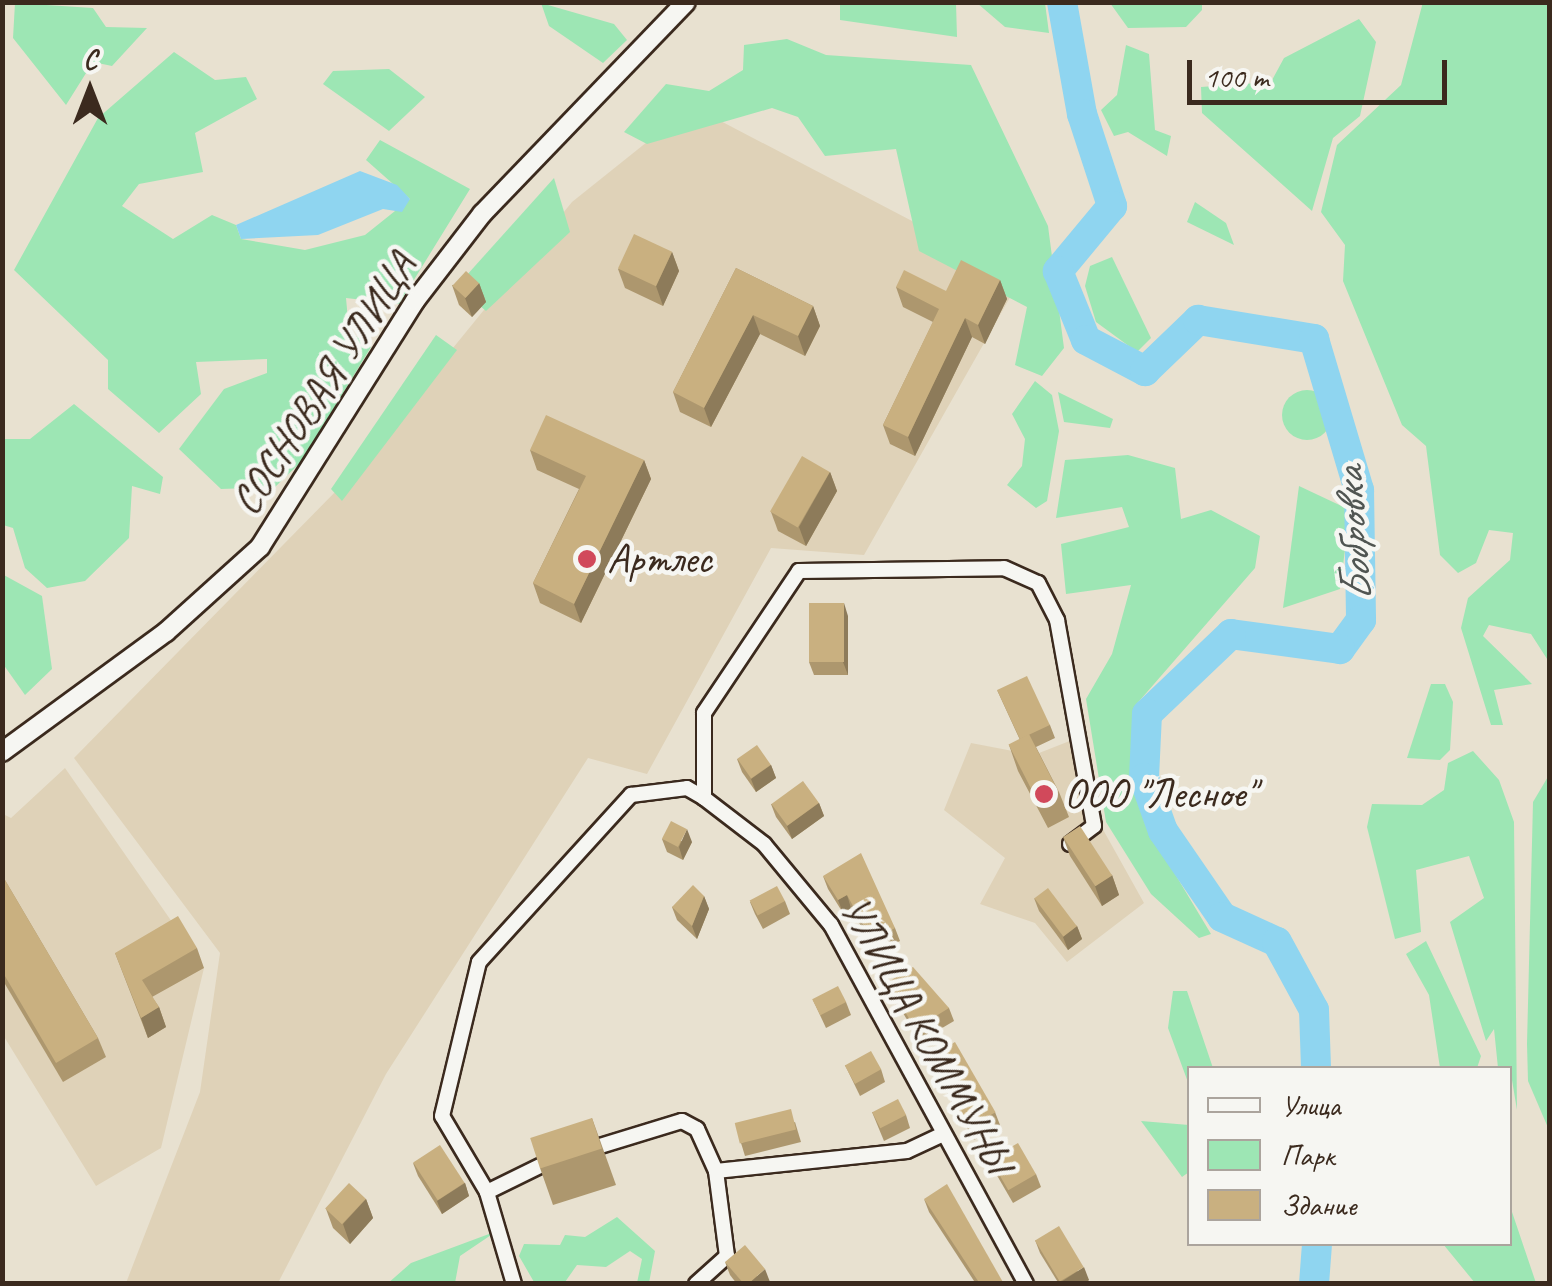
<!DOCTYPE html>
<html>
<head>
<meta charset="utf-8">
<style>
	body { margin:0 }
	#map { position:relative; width:1552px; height:1286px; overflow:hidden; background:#e8e1d0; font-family:Caveat,sans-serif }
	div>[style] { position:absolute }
	.built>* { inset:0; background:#dfd2b8 }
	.green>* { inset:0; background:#9de6b4 }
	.round { border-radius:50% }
	.water>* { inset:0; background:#8fd5f0 }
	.river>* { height:30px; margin:-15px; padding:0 15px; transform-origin:15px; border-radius:15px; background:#8fd5f0 }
	.roads { filter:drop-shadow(2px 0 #3b2a1e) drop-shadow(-2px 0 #3b2a1e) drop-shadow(0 2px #3b2a1e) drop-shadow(0 -2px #3b2a1e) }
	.minor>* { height:14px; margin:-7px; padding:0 7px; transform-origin:7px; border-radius:7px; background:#f6f6f2 }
	.tertiary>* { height:18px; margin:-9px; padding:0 9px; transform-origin:9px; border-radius:9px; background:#f6f6f2 }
	.wall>* { inset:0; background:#ad976e }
	.shaded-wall>* { inset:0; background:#8d7b5a }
	.building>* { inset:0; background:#c9b080; transform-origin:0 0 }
	.dots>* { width:28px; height:28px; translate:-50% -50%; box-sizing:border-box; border:5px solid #f6f6f2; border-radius:50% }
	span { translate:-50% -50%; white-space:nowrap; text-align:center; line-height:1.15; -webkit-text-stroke:9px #f6f6f2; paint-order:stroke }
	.street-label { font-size:42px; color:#3b2a1e }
	.poi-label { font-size:42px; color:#3b2a1e }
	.left { translate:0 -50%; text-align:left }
	.water-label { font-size:45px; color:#505552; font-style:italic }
	.frame { position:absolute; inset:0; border:5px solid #3b2a1e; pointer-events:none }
	.legend { position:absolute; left:1187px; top:1066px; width:325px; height:180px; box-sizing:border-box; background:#f6f6f2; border:2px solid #aba49d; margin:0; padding:12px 18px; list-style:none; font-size:30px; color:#3b2a1e }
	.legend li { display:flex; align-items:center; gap:20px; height:50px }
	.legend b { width:50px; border:2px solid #aba49d }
	.north { position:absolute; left:40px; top:40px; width:100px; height:100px; -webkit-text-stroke:8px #f6f6f2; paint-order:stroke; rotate:0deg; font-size:28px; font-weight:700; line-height:40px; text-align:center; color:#3b2a1e }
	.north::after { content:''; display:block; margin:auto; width:35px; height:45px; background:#3b2a1e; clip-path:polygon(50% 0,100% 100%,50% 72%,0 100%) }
	.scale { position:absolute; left:1187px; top:60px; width:260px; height:45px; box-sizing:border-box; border:5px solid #3b2a1e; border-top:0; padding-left:12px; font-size:30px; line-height:35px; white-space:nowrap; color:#3b2a1e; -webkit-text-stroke:8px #f6f6f2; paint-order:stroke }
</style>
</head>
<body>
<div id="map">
	<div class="built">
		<i style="clip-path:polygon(692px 106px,1021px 278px,864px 555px,771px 548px,647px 774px,588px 758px,386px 1074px,278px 1283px,126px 1283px,200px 1092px,220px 953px,74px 758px,338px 489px,572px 202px)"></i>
		<i style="clip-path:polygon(1085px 735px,1101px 826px,1144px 903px,1067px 962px,1035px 923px,980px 904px,1005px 858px,944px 810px,971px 743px,1034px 755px)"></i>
		<i style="clip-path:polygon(65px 768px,204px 968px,161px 1148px,96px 1186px,3px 1035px,3px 814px,11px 818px)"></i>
	</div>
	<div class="green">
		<i style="clip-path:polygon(1423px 2px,1549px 3px,1549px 662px,1531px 634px,1489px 625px,1483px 636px,1532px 684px,1494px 690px,1503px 725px,1491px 725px,1461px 628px,1468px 598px,1510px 560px,1513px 533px,1489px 530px,1476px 563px,1458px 573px,1440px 555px,1426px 446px,1402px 425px,1343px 281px,1345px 245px,1321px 212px,1337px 145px,1401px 85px)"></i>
		<i style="clip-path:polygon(15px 3px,93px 8px,106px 27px,147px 28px,112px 66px,93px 62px,66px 105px,13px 38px)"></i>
		<i style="clip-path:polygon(541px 3px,614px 24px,627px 40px,603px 63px,549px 26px)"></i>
		<i style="clip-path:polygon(840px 3px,956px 3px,957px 37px,840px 20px)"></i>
		<i style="clip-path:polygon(977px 3px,1045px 3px,1049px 33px,1005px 27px)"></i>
		<i style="clip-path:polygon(1110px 3px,1202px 3px,1202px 10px,1186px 27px,1128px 28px)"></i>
		<i style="clip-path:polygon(1359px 19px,1376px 42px,1360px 116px,1333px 138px,1312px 211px,1202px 113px,1201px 87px,1271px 82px,1284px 58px)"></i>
		<i style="clip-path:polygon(787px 39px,826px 55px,971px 65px,1048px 226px,1064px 348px,1042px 376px,1015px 365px,1027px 307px,919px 251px,896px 149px,825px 156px,798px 117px,772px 108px,647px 144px,624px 132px,666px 84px,709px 91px,743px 70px,744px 45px)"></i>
		<i style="clip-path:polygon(1126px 45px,1149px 54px,1155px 130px,1171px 136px,1167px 156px,1128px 132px,1114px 136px,1101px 110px,1117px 95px)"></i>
		<i style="clip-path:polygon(174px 52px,215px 80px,246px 77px,257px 99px,195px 133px,203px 172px,139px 184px,122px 206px,173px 239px,212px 215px,236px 225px,241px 239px,305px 250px,365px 235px,410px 199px,366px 160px,380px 140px,470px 189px,399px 304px,346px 298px,349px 331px,371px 347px,301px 462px,275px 487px,221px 489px,179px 449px,224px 389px,267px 373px,267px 359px,196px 362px,201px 394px,159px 433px,108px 389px,108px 360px,14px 270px,98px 118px)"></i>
		<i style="clip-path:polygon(389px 69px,425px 97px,389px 131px,323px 84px,333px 71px)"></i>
		<i style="clip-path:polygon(554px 178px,570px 232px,486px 311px,457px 286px)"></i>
		<i style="clip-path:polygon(1195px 202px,1226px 223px,1234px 245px,1187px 222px)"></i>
		<i style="clip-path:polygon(1112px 257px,1151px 338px,1137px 352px,1096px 322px,1085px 286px,1090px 266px)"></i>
		<i style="clip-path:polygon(436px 335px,457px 350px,342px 501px,331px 489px)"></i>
		<i style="clip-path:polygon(1035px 381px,1052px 395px,1059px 431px,1047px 501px,1036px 508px,1007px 485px,1022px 466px,1025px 439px,1012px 414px)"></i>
		<i class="round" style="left:1282px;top:390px;width:50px;height:50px"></i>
		<i style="clip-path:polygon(1058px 392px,1113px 419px,1110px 428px,1064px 422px)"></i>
		<i style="clip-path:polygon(74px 404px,163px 477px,160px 494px,132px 486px,129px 538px,85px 581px,47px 588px,25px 568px,13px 528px,3px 525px,3px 439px,30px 439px)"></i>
		<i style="clip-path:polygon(1128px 455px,1175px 468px,1181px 519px,1211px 510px,1260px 536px,1255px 568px,1134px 707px,1145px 824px,1211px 934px,1199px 938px,1151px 894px,1106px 822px,1086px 699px,1112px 654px,1131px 585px,1066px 594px,1061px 544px,1129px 527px,1122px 507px,1056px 518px,1065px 460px)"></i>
		<i style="clip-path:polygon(1299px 486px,1350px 510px,1340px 589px,1283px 608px)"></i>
		<i style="clip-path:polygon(2px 574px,42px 596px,52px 669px,25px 695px,3px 664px)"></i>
		<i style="clip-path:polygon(1431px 684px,1445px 684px,1453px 702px,1450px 750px,1440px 760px,1407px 758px)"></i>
		<i style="clip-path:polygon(1473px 751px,1499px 780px,1514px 822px,1517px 1110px,1510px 1068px,1498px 1068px,1494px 1029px,1486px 1041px,1450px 922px,1484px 898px,1469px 856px,1416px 870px,1421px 932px,1395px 939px,1367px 827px,1372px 804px,1422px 805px,1444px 790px,1448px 763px)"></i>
		<i style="clip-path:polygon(1549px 775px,1549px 1130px,1528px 1081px,1527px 1044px,1533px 802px)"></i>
		<i style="clip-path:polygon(1426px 941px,1481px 1056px,1477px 1068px,1440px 1068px,1429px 995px,1406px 954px)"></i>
		<i style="clip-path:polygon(1173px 991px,1187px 991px,1213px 1068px,1190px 1068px,1189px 1085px,1168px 1028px)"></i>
		<i style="clip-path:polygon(1141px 1121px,1189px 1125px,1189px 1172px,1182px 1177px)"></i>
		<i style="clip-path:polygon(1510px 1206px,1536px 1283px,1475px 1283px,1443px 1244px,1510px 1244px)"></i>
		<i style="clip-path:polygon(617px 1217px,655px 1251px,649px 1283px,637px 1283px,642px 1259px,630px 1251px,606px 1267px,577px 1265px,565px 1282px,534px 1282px,519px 1256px,524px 1244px,560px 1245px,565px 1235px,585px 1237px)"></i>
		<i style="clip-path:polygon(497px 1231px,460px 1256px,455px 1283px,387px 1284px,411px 1263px)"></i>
	</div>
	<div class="water">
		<i style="clip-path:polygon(360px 171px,397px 185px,410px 199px,402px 212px,383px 209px,318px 235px,241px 239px,236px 225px)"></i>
	</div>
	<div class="river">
		<i style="left:1062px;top:2px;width:114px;rotate:79.9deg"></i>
		<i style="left:1082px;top:114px;width:97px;rotate:71.9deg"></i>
		<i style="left:1112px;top:206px;width:85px;rotate:129.7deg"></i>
		<i style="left:1058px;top:271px;width:74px;rotate:67.9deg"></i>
		<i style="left:1086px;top:340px;width:67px;rotate:27.7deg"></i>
		<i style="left:1145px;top:371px;width:74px;rotate:-43.9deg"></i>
		<i style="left:1198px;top:320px;width:118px;rotate:9.3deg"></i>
		<i style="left:1314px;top:339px;width:158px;rotate:73.4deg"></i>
		<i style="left:1359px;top:490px;width:130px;rotate:89.1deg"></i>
		<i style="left:1361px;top:620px;width:36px;rotate:126deg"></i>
		<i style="left:1340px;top:649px;width:110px;rotate:-172.2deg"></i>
		<i style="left:1231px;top:634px;width:116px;rotate:136.4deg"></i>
		<i style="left:1147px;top:714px;width:64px;rotate:92.7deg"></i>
		<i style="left:1144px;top:778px;width:56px;rotate:70.3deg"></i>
		<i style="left:1163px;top:831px;width:104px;rotate:55.5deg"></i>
		<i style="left:1222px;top:917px;width:60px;rotate:24.4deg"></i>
		<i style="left:1277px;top:942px;width:77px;rotate:61.4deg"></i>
		<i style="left:1314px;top:1010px;width:58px;rotate:88deg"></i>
		<i style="left:1314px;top:1284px;width:40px;rotate:-85.7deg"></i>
	</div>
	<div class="roads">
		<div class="minor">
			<i style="left:587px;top:1150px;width:99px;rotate:-17deg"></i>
			<i style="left:682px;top:1121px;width:17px;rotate:28deg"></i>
			<i style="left:697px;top:1129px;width:46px;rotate:65.7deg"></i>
			<i style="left:487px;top:1192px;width:88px;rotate:-120.6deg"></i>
			<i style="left:442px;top:1116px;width:158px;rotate:-76.5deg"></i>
			<i style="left:479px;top:962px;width:226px;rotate:-47.7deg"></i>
			<i style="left:631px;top:795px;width:56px;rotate:-7.1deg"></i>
			<i style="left:687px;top:788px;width:20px;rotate:30deg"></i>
			<i style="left:514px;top:1284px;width:96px;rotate:-106.4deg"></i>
			<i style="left:487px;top:1192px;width:72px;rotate:-26.2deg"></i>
			<i style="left:696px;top:1284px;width:42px;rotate:-42.1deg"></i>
			<i style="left:727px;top:1256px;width:86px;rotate:-97.4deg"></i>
			<i style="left:716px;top:1171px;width:192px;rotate:-6deg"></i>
			<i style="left:907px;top:1151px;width:38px;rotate:-25deg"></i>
			<i style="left:1026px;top:1284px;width:409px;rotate:-118.5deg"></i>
			<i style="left:831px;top:925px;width:105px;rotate:-129.6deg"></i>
			<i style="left:764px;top:844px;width:76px;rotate:-142.5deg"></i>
			<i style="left:704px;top:798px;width:85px;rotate:-90deg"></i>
			<i style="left:704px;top:713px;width:171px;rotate:-56.2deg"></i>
			<i style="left:799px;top:571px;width:205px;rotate:-0.8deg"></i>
			<i style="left:1004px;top:568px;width:37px;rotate:24deg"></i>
			<i style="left:1038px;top:583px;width:42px;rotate:62.8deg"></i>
			<i style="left:1057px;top:620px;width:209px;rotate:79.8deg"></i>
			<i style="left:1094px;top:826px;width:30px;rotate:143deg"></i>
		</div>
		<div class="tertiary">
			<i style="left:2px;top:752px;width:203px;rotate:-36.2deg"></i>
			<i style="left:166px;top:632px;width:127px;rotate:-42.1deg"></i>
			<i style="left:260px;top:547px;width:291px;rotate:-57.8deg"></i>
			<i style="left:415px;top:301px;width:110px;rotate:-52.4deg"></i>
			<i style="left:482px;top:214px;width:294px;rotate:-46.1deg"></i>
		</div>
	</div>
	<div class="wall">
		<i style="clip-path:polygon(672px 252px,679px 271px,663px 306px,625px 288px,618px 269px)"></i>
		<i style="clip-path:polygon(736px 268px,813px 306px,820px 326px,805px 356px,760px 334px,711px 427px,680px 412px,673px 392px)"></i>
		<i style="clip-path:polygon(1000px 280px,1007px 299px,985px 344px,972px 337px,915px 456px,890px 444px,883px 425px,933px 322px,903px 307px,896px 287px,946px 291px)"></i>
		<i style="clip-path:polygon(479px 283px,486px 302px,472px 317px,459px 305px,452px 285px)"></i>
		<i style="clip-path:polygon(530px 450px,644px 460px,651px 479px,581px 623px,540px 603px,533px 583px,579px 489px,537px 470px)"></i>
		<i style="clip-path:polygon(830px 472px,837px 491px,806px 546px,778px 531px,771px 512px)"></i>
		<i style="clip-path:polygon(848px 616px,848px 675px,814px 675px,809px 662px)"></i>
		<i style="clip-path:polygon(997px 690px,1050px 725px,1055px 738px,1036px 747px,1059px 792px,1069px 817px,1048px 828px,1018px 771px,1009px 745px,1020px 740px)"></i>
		<i style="clip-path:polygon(737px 759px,771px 765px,776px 778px,756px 792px,742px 772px)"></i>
		<i style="clip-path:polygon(819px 803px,824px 816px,792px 839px,776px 817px,771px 804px)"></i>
		<i style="clip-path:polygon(1063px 837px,1112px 875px,1119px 895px,1102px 906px,1070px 856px)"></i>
		<i style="clip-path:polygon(662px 839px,692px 842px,683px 860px,667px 852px)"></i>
		<i style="clip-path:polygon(2px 875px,98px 1038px,106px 1057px,63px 1082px,2px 979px)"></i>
		<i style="clip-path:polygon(823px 876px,895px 928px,900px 941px,876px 954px,851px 908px,843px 913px,828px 889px)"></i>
		<i style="clip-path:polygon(704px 896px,709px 909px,697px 939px,677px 920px,672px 907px)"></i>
		<i style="clip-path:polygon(1034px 898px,1077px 926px,1082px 939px,1068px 950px,1039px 911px)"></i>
		<i style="clip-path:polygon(785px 901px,790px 914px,763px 929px,755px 914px,750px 902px)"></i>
		<i style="clip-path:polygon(197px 948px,204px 968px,152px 997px,159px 1007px,166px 1027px,148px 1038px,115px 953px)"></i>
		<i style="clip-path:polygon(888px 982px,949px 1008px,954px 1021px,920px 1041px,892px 995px)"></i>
		<i style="clip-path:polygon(813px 1000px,846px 1002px,851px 1015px,826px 1028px)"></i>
		<i style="clip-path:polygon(929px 1058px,995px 1112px,1000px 1125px,974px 1140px,934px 1071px)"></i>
		<i style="clip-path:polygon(845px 1065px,881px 1069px,885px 1082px,860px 1096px)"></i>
		<i style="clip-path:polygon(872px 1112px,906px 1115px,910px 1128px,884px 1141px)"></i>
		<i style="clip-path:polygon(592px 1118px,616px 1185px,553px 1205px,540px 1168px)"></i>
		<i style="clip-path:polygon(795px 1122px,801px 1142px,745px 1156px,741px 1143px)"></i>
		<i style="clip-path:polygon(990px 1159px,1036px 1174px,1041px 1187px,1013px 1203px,995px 1172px)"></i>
		<i style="clip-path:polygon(413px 1163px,465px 1183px,469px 1196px,442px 1214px,418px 1176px)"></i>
		<i style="clip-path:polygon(366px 1199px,373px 1218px,350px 1244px,333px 1228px,326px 1209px)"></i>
		<i style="clip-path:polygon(924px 1199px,1004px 1284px,976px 1284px,929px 1212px)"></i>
		<i style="clip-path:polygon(1035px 1240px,1089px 1280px,1084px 1284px,1059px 1284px,1040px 1253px)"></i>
		<i style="clip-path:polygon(725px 1262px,770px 1282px,768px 1284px,737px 1284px,730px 1275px)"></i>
	</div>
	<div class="shaded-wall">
		<i style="clip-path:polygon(672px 252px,679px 271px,663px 306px,656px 286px)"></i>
		<i style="clip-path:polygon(1000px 280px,1007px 299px,985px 344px,978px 325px)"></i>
		<i style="clip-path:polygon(479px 283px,486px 302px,472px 317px,465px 298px)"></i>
		<i style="clip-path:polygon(813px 306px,820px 326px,805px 356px,798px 336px)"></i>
		<i style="clip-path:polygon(753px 315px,760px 334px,711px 427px,704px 408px)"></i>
		<i style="clip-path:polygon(965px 318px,972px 337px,915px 456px,908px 437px)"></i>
		<i style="clip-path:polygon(644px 460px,651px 479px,581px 623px,574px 604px)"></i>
		<i style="clip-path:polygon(830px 472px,837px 491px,806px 546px,799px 527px)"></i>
		<i style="clip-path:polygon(844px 603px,848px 616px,848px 675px,843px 662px)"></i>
		<i style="clip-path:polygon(771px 765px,776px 778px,756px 792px,751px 779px)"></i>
		<i style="clip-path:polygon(819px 803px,824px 816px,792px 839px,787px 826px)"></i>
		<i style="clip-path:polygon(687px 829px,692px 842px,683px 860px,679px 847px)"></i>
		<i style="clip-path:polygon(1112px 875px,1119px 895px,1102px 906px,1095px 886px)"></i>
		<i style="clip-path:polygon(847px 895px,851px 908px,843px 913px,838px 900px)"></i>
		<i style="clip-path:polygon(704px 896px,709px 909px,697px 939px,692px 926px)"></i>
		<i style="clip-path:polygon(1077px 926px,1082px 939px,1068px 950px,1063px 937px)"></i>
		<i style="clip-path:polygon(159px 1007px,166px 1027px,148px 1038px,141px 1018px)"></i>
		<i style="clip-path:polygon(465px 1183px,469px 1196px,442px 1214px,437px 1201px)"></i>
		<i style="clip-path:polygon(366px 1199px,373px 1218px,350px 1244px,343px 1224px)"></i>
		<i style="clip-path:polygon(1084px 1267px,1089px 1280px,1084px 1284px,1062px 1284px,1061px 1282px)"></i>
		<i style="clip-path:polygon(765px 1269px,770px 1282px,768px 1284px,748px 1284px)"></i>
	</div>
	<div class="building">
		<i style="left:634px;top:234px;width:42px;height:38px;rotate:25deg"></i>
		<i style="clip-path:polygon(961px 260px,1000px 280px,978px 325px,965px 318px,908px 437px,883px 425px,939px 309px,896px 287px,904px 270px,946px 291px)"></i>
		<i style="clip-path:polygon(736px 268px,813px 306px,798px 336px,753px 315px,704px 408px,673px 392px)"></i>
		<i style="left:466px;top:271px;width:18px;height:20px;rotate:43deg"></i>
		<i style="clip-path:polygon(546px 415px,644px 460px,574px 604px,533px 583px,586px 476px,530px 450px)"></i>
		<i style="left:802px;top:456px;width:32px;height:64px;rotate:30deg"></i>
		<i style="left:809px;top:603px;width:35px;height:59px"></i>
		<i style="left:1027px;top:676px;width:54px;height:33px;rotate:65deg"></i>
		<i style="left:1029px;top:734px;width:65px;height:23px;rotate:63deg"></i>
		<i style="left:757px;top:745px;width:24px;height:24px;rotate:55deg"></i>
		<i style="left:803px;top:781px;width:27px;height:39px;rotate:54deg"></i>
		<i style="left:671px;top:821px;width:18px;height:20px;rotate:27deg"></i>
		<i style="left:1080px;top:826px;width:59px;height:20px;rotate:57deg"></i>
		<i style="clip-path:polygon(861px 853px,895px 928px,872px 941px,847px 895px,838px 900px,823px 876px)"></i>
		<i style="clip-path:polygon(2px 875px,98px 1038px,56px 1063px,2px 971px)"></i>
		<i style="clip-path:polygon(693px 885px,704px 896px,692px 926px,672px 907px)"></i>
		<i style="left:777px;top:886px;width:17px;height:31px;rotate:62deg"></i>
		<i style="left:1048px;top:888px;width:48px;height:17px;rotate:53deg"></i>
		<i style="clip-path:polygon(178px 916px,197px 948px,142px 980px,159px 1007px,141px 1018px,115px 953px)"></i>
		<i style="clip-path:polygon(913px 967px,949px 1008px,915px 1029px,888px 982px)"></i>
		<i style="left:838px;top:986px;width:18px;height:29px;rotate:63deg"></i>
		<i style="left:955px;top:1042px;width:81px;height:31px;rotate:60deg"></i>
		<i style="left:871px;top:1051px;width:21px;height:30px;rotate:61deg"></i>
		<i style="left:898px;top:1099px;width:18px;height:29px;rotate:63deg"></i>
		<i style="left:791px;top:1109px;width:21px;height:58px;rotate:76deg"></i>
		<i style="left:592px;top:1118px;width:32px;height:65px;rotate:72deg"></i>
		<i style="left:1018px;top:1143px;width:36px;height:32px;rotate:60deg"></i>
		<i style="left:440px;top:1145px;width:45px;height:32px;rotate:57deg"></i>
		<i style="left:349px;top:1183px;width:23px;height:35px;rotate:43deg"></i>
		<i style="clip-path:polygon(947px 1184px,1004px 1284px,980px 1284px,924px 1199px)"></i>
		<i style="left:1059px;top:1226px;width:48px;height:28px;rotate:59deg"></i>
		<i style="clip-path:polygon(745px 1245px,765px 1269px,748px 1284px,744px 1284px,725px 1262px)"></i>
	</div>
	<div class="dots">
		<i style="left:587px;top:559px;background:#d1495b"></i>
		<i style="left:1044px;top:794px;background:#d1495b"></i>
	</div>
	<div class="street-label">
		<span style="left:324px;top:384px;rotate:-57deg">СОСНОВАЯ УЛИЦА</span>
		<span style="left:926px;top:1035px;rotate:61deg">УЛИЦА КОММУНЫ</span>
	</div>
	<div class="poi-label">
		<span class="left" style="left:607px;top:559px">Артлес</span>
		<span class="left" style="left:1064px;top:794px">ООО "Лесное"</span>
	</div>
	<div class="water-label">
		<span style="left:1353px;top:535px;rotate:-94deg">Бобровка</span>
	</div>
	<div class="frame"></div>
	<ul class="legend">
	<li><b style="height:12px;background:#f6f6f2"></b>Улица</li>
	<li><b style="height:28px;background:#9de6b4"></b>Парк</li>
	<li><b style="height:28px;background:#c9b080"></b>Здание</li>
	</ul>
	<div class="north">С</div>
	<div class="scale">100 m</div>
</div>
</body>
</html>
